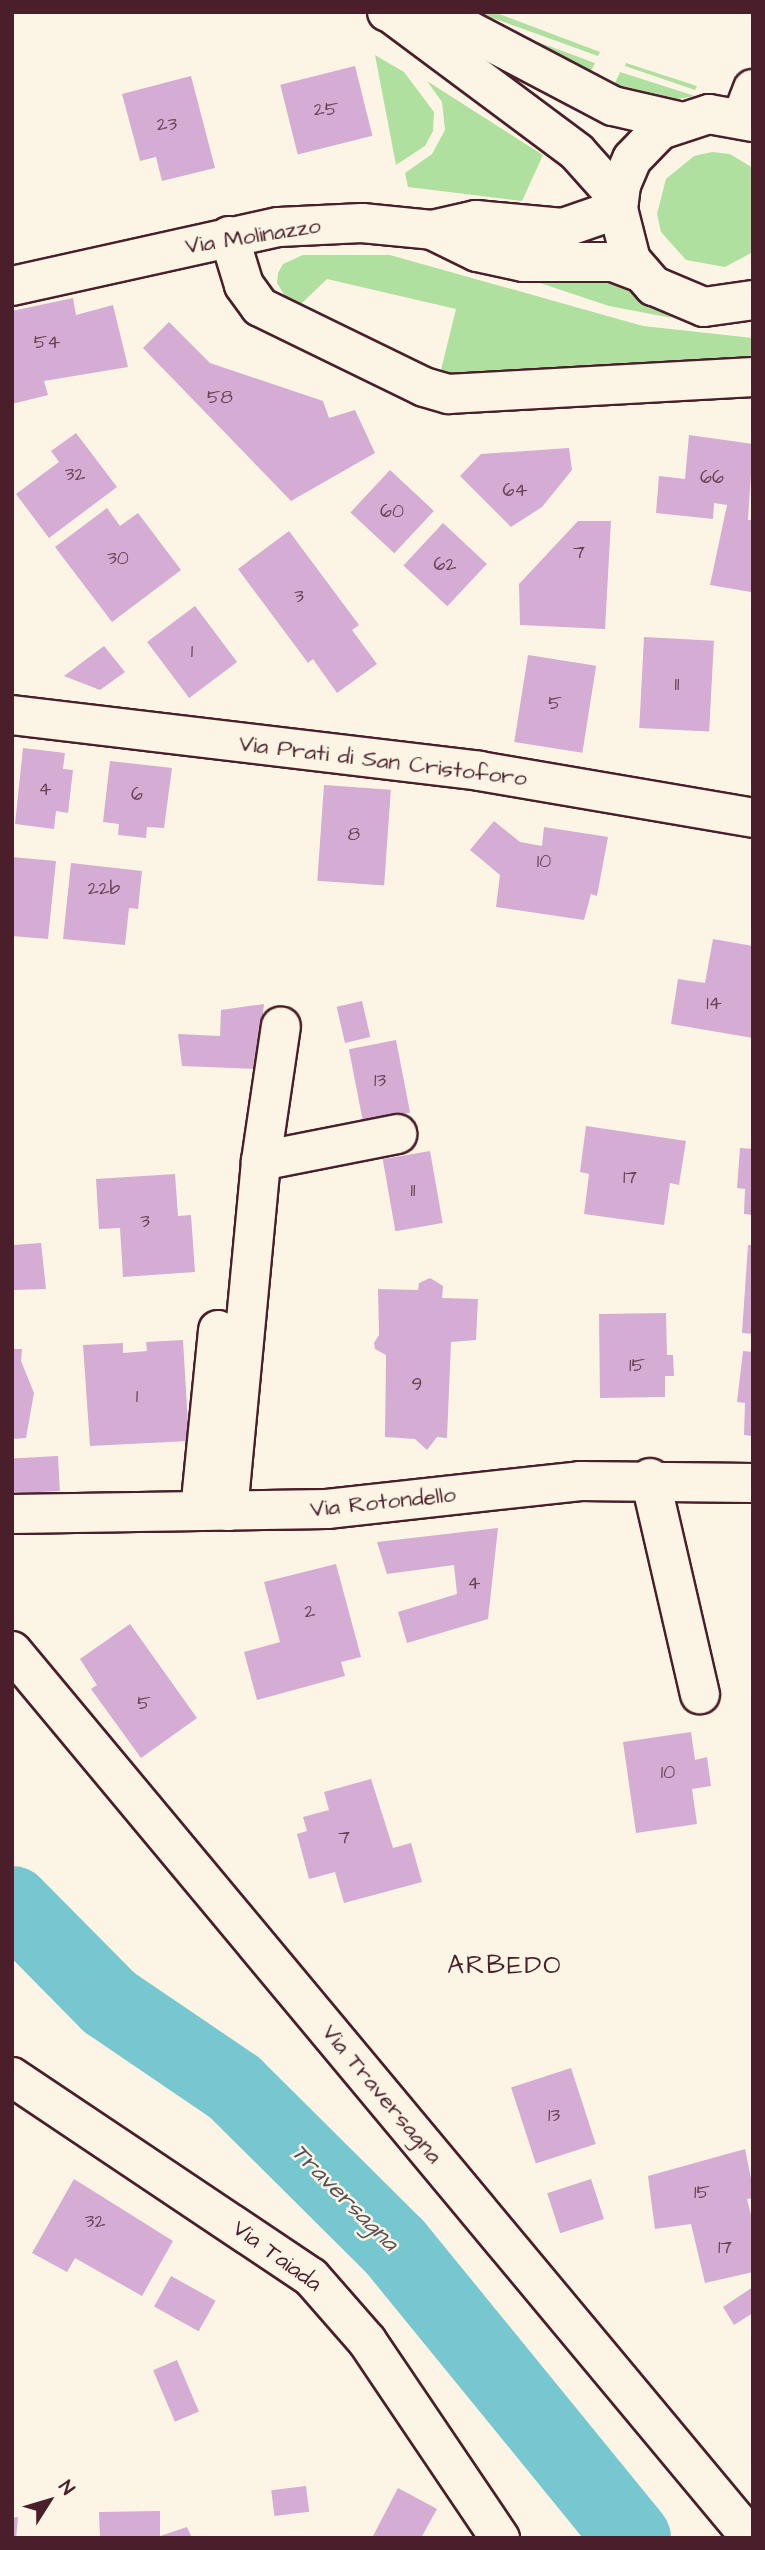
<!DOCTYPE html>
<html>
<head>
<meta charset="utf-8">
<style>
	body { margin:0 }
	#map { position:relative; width:765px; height:2550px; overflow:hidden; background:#fcf5e5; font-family:"Architects Daughter",sans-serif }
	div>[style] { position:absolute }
	.green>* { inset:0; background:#b0e09f }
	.river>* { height:77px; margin:-38.5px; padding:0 38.5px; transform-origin:38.5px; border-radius:38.5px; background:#76c7cf }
	.building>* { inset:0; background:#d4acd4; transform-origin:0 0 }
	.roads { filter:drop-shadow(2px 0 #4a1f2b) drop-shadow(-2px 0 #4a1f2b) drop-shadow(0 2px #4a1f2b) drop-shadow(0 -2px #4a1f2b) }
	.minor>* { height:38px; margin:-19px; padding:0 19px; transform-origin:19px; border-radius:19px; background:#fcf5e5 }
	.major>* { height:38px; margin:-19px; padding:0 19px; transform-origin:19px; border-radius:19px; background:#fcf5e5 }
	span { translate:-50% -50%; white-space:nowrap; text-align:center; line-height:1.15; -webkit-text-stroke:5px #fcf5e5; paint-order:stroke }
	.number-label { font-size:19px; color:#6c4255 }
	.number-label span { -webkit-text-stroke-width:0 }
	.street-label { font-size:23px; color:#4a1f2b }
	.water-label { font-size:24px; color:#57515c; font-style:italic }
	.quarter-label { font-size:26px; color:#4a1f2b; letter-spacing:2px }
	.frame { position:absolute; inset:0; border:14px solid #4a1f2b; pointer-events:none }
	.north { position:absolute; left:14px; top:2466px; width:70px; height:70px; -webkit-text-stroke:5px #fcf5e5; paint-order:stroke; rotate:53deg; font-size:19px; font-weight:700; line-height:28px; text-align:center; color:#4a1f2b }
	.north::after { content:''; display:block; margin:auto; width:24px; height:32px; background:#4a1f2b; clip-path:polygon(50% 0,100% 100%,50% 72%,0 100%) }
</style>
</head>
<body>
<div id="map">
	<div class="green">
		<i style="clip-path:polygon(476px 12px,494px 12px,600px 52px,598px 56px)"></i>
		<i style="clip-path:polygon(475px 19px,595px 63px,587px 79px)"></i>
		<i style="clip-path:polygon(375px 55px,404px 72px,434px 112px,433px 131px,425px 146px,396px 165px)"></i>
		<i style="clip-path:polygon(626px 63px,697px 86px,695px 90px,625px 66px)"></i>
		<i style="clip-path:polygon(620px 72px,695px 96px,666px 101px,612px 90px)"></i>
		<i style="clip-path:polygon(427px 81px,543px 155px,522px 201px,408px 187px,405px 173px,432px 154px,445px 130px,442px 102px)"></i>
		<i style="clip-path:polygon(712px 152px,730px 154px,753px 168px,753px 252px,725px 267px,686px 260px,661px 232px,657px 214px,666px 179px,694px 156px)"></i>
		<i style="clip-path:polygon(303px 255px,390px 255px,643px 326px,753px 338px,753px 364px,449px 383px,440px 374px,456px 309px,327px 279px,300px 305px,288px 301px,277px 283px,278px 273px,283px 264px)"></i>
		<i style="clip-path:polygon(537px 274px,622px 280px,635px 295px,672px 318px,609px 306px,537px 282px)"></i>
	</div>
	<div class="river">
		<i style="left:12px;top:1904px;width:138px;rotate:45.3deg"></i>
		<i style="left:109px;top:2002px;width:151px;rotate:34.2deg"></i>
		<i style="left:234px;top:2087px;width:227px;rotate:44.8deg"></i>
		<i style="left:395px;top:2247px;width:375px;rotate:50.8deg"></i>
	</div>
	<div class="building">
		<i style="left:355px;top:66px;width:72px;height:77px;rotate:76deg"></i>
		<i style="clip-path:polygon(191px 76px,215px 168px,162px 181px,156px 157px,140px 161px,122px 94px)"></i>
		<i style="clip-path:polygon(73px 298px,76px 315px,113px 305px,128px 367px,44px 381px,48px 395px,12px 404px,12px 311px)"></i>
		<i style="clip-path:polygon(169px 322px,210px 363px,323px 401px,329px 418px,355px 410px,375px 453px,291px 501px,143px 348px)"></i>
		<i style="clip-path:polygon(76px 433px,117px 487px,49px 538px,16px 494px,59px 462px,51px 451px)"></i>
		<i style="clip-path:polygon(689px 435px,753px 444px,748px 520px,753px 520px,751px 592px,710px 585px,727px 505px,714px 503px,713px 519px,656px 513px,659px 476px,685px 479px)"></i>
		<i style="clip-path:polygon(569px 448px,572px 470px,542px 507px,511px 527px,460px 476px,481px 454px)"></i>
		<i style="left:390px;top:470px;width:60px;height:58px;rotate:43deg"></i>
		<i style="clip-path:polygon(107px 508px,120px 526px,138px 513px,181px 570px,112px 622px,55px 547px)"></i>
		<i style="clip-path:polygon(578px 521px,611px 521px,605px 629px,520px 625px,519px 584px)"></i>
		<i style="left:443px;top:523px;width:60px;height:58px;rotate:43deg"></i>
		<i style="clip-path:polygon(289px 531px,359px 625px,352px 630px,377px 664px,337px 693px,313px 659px,308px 663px,238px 569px)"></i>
		<i style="left:195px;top:606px;width:70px;height:60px;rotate:53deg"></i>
		<i style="left:644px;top:637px;width:70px;height:91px;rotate:3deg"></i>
		<i style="clip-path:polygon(104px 646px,125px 672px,100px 690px,64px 676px)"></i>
		<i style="left:528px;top:655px;width:69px;height:88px;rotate:9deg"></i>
		<i style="clip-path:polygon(23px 748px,65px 753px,63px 769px,73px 770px,68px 813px,56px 811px,54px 829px,15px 824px)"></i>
		<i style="clip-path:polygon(110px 761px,172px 768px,164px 828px,147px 827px,146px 838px,118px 835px,119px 824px,103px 822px)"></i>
		<i style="left:324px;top:785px;width:67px;height:96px;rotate:4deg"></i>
		<i style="clip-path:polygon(494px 821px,520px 842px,542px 846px,544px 827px,608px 837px,597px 896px,591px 894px,584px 920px,496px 907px,500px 875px,470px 850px)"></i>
		<i style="clip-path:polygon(12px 857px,56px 861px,48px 939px,12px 936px)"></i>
		<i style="clip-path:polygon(71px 863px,142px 871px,138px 909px,129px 908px,125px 945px,63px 939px)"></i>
		<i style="clip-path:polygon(713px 939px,753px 946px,753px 1038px,671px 1024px,678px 979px,705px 983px)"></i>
		<i style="left:362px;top:1001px;width:37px;height:26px;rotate:77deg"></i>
		<i style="clip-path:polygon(264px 1004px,257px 1069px,182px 1066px,178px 1034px,220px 1036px,221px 1010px)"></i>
		<i style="left:396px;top:1040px;width:74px;height:48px;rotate:79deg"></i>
		<i style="clip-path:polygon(586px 1126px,686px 1141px,679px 1185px,670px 1183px,664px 1225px,584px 1214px,589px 1174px,580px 1172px)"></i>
		<i style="clip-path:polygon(740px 1148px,753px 1149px,753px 1215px,744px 1214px,745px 1189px,737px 1188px)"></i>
		<i style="left:430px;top:1151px;width:73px;height:48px;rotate:80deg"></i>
		<i style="clip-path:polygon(175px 1174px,178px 1216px,191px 1215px,195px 1272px,123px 1277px,120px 1228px,99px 1229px,96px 1179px)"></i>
		<i style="clip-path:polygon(41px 1243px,46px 1289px,12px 1290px,12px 1245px)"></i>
		<i style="clip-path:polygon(748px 1245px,753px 1245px,753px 1334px,742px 1333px)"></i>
		<i style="clip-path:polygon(430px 1278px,443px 1286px,442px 1298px,478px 1299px,476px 1340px,451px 1342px,447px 1438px,437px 1437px,427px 1450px,415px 1439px,385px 1437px,386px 1355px,375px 1349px,374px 1343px,379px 1335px,378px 1289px,418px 1290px,419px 1283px)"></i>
		<i style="clip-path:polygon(666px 1313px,667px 1355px,673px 1355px,674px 1376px,665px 1376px,665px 1397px,600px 1398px,599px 1314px)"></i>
		<i style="clip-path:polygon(183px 1340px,189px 1441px,90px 1446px,83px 1345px,123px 1343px,123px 1353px,147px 1351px,146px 1342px)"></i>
		<i style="clip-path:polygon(12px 1349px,22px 1349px,21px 1361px,34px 1393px,26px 1438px,12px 1439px)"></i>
		<i style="clip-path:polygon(743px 1351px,753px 1352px,753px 1436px,744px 1435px,745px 1403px,737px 1402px)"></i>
		<i style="left:58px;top:1456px;width:35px;height:46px;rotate:87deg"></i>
		<i style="clip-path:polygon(498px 1528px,488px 1619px,407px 1643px,398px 1612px,457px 1594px,454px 1565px,387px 1574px,377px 1542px)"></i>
		<i style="clip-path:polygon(336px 1564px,361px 1657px,341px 1662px,345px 1676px,257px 1700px,244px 1652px,280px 1642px,264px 1582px)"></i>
		<i style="clip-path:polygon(130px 1624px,197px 1718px,141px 1758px,91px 1689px,97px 1685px,80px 1659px)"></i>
		<i style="clip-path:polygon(691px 1732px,695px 1760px,707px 1757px,711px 1786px,692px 1789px,697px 1824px,636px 1833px,623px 1742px)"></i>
		<i style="clip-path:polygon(371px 1779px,393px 1848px,411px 1843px,422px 1882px,344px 1903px,335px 1872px,309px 1879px,297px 1834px,307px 1831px,303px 1817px,329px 1810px,324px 1792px)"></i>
		<i style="left:571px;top:2068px;width:80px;height:63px;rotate:72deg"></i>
		<i style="clip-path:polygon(745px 2149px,753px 2188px,753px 2198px,747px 2199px,753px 2223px,753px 2272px,705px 2283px,691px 2224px,655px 2229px,648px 2176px)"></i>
		<i style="clip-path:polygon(74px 2179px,173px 2241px,142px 2296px,75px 2258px,67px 2272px,32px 2253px)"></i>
		<i style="left:591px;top:2179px;width:42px;height:46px;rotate:72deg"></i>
		<i style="left:171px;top:2276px;width:51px;height:35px;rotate:29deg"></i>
		<i style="clip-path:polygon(753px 2287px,753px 2313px,734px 2325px,723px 2307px)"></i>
		<i style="left:177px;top:2360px;width:56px;height:26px;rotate:67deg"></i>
		<i style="left:306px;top:2486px;width:26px;height:35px;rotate:83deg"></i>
		<i style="clip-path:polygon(398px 2488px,437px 2509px,421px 2538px,372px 2538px)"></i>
		<i style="clip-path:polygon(160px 2511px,160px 2536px,187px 2527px,192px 2538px,100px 2538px,99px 2512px)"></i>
		<i style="clip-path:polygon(18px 2517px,16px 2538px,12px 2538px,12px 2518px)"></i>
	</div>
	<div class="roads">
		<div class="minor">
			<i style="left:742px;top:117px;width:30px;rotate:-69deg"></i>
			<i style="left:432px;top:230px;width:50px;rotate:26.1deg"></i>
			<i style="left:477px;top:252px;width:47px;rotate:12.3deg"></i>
			<i style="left:523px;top:262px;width:90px"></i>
			<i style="left:613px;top:262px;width:31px;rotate:21deg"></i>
			<i style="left:229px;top:236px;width:51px;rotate:73deg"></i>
			<i style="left:244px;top:285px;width:27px;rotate:54deg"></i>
			<i style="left:260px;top:307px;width:182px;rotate:26deg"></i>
			<i style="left:424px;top:387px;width:26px;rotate:16deg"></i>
			<i style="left:449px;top:394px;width:304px;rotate:-3.2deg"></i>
			<i style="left:12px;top:286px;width:273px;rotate:-12.5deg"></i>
			<i style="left:279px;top:227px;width:83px;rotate:-2.8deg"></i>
			<i style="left:362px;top:223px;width:70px;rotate:5.7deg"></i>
			<i style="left:432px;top:230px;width:45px;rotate:-12.8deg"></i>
			<i style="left:476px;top:220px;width:87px;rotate:5.3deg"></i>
			<i style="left:563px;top:228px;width:58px;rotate:-19.1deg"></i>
			<i style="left:12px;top:715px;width:470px;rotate:6.8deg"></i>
			<i style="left:479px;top:771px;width:278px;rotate:9.7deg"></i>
			<i style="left:261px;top:1161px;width:139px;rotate:-11.2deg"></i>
			<i style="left:650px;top:1478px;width:222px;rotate:77deg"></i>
			<i style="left:200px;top:1511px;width:182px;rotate:-84.3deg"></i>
			<i style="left:228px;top:1511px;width:352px;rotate:-84.6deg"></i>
			<i style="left:261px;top:1161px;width:136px;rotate:-81.6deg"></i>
			<i style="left:12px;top:1514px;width:315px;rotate:-0.9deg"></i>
			<i style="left:327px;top:1509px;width:255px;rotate:-6.3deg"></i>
			<i style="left:580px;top:1481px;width:173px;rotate:0.7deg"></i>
			<i style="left:12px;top:1651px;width:1155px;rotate:50.2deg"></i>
			<i style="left:12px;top:2077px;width:360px;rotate:33.8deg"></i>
			<i style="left:311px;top:2277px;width:85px;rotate:48.8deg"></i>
			<i style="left:367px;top:2341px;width:238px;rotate:56deg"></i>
		</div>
		<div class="major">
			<i style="left:387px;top:12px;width:65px;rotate:8deg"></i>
			<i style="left:451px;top:21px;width:183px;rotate:27.7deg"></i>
			<i style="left:613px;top:106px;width:67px;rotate:13deg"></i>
			<i style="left:392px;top:14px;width:231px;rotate:36.7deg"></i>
			<i style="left:577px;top:152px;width:63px;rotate:48.2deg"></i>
			<i style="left:753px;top:122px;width:45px;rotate:-169.7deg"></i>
			<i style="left:709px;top:114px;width:52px;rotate:161.9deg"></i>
			<i style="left:660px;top:130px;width:40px;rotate:134deg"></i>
			<i style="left:632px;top:159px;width:28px;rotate:113deg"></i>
			<i style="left:621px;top:185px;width:24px;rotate:97deg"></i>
			<i style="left:618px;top:209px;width:53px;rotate:75.7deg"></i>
			<i style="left:631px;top:260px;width:35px;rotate:49deg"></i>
			<i style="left:654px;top:286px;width:54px;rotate:22.8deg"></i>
			<i style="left:704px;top:307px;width:49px;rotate:-8.1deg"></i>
		</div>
	</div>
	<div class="number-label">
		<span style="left:326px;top:110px">25</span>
		<span style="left:167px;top:125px">23</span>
		<span style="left:47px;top:343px">54</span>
		<span style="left:220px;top:398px">58</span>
		<span style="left:75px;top:475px">32</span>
		<span style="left:712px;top:478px">66</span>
		<span style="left:515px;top:491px">64</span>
		<span style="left:392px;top:512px">60</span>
		<span style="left:579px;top:553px">7</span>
		<span style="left:118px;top:559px">30</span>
		<span style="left:445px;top:565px">62</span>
		<span style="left:299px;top:597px">3</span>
		<span style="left:192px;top:652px">1</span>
		<span style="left:677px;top:685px">11</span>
		<span style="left:555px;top:704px">5</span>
		<span style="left:45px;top:790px">4</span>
		<span style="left:137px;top:795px">6</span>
		<span style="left:354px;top:835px">8</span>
		<span style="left:544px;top:862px">10</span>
		<span style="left:104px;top:889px">22b</span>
		<span style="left:714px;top:1004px">14</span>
		<span style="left:380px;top:1081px">13</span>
		<span style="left:630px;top:1178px">17</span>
		<span style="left:413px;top:1191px">11</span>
		<span style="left:145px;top:1222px">3</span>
		<span style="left:637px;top:1366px">15</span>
		<span style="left:417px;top:1385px">9</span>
		<span style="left:137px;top:1397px">1</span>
		<span style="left:474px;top:1584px">4</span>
		<span style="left:310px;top:1612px">2</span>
		<span style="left:144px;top:1704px">5</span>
		<span style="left:668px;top:1773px">10</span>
		<span style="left:344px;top:1838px">7</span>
		<span style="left:554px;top:2116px">13</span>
		<span style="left:702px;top:2193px">15</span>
		<span style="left:95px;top:2222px">32</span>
		<span style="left:725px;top:2248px">17</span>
	</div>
	<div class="street-label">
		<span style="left:253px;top:236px;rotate:-9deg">Via Molinazzo</span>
		<span style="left:383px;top:761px;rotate:7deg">Via Prati di San Cristoforo</span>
		<span style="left:383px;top:1502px;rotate:-6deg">Via Rotondello</span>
		<span style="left:382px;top:2094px;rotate:50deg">Via Traversagna</span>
		<span style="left:277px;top:2256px;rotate:36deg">Via Taiada</span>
	</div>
	<div class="water-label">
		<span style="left:344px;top:2198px;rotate:45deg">Traversagna</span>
	</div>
	<div class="quarter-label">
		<span style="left:505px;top:1966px">ARBEDO</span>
	</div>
	<div class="frame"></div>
	<div class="north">N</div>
</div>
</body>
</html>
